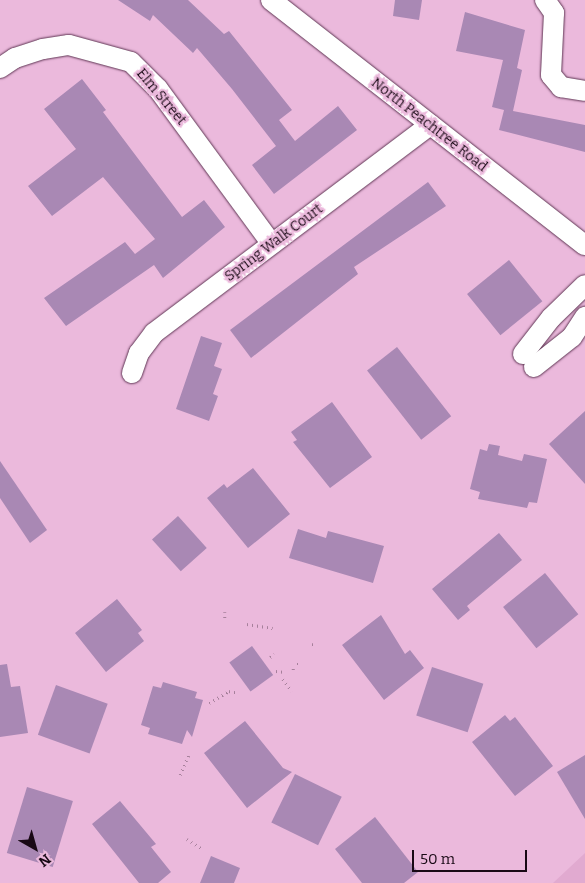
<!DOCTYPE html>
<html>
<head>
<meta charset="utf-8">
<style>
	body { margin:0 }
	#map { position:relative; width:585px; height:883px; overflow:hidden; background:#ebb9dc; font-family:Bitter,serif }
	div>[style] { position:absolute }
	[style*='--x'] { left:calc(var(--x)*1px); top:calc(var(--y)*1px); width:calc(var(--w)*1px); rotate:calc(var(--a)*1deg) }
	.built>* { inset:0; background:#e1aad0 }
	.building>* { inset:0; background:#a988b4; transform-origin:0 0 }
	.path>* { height:2.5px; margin-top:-1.25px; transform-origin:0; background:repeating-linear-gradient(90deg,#a6809b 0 1px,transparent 0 5px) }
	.roads { filter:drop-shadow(0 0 1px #5f3654) drop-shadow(0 0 1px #5f3654) }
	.minor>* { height:20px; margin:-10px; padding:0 10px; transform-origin:10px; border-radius:10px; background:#fff }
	span { translate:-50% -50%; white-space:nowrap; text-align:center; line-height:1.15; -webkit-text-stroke:4.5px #ebb9dc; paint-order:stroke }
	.street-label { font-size:14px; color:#190915 }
	.north { position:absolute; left:10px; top:823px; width:50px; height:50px; -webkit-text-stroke:4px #ebb9dc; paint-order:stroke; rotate:142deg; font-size:14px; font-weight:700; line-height:20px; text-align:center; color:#190915 }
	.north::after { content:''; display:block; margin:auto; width:18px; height:22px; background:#190915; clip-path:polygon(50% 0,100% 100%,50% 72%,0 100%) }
	.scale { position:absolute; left:412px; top:850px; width:115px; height:22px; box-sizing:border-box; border:2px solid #190915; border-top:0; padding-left:6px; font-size:15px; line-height:18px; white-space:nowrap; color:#190915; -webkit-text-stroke:4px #ebb9dc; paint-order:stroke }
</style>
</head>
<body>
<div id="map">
	<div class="built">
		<i style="clip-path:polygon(585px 853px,585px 883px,553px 883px)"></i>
	</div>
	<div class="building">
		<i style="clip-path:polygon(118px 0,188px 0,224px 34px,229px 31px,292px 110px,279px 120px,295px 141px,338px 106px,357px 130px,274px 194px,252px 165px,276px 146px,232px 89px,197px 48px,193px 53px,153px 15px,150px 21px)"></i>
		<i style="clip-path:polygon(395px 0,422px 0,419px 20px,393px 16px)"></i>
		<i style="clip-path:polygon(465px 12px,525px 30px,517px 68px,522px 70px,513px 111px,585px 125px,585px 152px,499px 130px,504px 110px,492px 107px,503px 60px,456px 51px)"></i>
		<i style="clip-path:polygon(82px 79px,106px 110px,103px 112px,182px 217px,204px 200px,225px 227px,163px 278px,154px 265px,66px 326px,44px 298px,125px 242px,135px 254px,155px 239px,103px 177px,52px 216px,28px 186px,76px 149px,44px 109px)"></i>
		<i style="clip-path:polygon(428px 182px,446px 206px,354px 267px,358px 274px,251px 358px,230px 330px)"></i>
		<i style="left:509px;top:260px;width:53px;height:54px;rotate:51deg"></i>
		<i style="clip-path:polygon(201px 336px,222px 343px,214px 366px,222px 369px,213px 394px,218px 396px,209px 421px,176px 409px)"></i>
		<i style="left:397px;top:347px;width:88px;height:38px;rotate:52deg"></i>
		<i style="clip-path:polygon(332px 402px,372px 457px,330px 488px,293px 442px,297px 440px,291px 432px)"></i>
		<i style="clip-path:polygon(585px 411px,585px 484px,549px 444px)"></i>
		<i style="clip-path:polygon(489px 444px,500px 446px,498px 455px,522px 461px,524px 454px,547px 459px,537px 503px,529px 502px,527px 508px,478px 499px,480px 492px,470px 489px,480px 449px,487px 451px)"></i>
		<i style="clip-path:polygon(0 461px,47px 530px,30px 543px,0 498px)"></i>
		<i style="clip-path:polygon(253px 468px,290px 514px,248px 548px,207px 498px,224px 484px,227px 488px)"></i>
		<i style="left:178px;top:516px;width:43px;height:35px;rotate:48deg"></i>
		<i style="clip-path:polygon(298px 529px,326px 538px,328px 531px,384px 546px,373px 583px,289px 558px)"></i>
		<i style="clip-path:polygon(499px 533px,522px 560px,467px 606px,470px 610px,458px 620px,432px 589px)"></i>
		<i style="left:545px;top:573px;width:53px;height:54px;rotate:51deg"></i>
		<i style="clip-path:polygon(117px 599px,142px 630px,138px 633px,144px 641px,106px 672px,75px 633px)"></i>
		<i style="clip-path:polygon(381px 615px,405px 654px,410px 650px,424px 668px,384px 700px,342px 645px)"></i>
		<i style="left:252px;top:646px;width:36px;height:28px;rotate:54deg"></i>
		<i style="clip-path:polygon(7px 664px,11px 687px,20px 686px,28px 733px,0 737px,0 665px)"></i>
		<i style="left:432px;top:667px;width:54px;height:51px;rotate:18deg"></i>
		<i style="clip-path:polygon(163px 682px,197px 692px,195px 698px,203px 700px,192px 737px,187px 730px,182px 744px,148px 734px,150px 728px,141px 725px,153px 686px,161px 688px)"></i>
		<i style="left:56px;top:685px;width:55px;height:53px;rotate:20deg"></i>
		<i style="clip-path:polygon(505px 715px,510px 721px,515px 717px,553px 766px,515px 796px,472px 742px)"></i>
		<i style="clip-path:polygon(245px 721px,283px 768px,292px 772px,247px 808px,204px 753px)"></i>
		<i style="clip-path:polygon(585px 755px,585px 819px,557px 772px)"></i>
		<i style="left:295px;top:774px;width:52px;height:54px;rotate:26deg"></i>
		<i style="left:27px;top:787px;width:48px;height:69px;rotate:17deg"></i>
		<i style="clip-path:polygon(120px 801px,156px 844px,151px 847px,171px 872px,158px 883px,139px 883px,92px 824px)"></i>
		<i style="clip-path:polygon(375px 817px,418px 872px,404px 883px,362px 883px,335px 849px)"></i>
		<i style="clip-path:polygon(211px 856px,240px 868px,234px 883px,200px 883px)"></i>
	</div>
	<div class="path">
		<i style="--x:225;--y:612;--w:6;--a:90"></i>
		<i style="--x:247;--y:624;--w:26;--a:9"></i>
		<i style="--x:312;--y:644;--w:3;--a:18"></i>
		<i style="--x:270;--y:657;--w:5;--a:-37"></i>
		<i style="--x:297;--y:664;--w:3;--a:0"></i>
		<i style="--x:293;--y:670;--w:3;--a:-90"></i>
		<i style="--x:276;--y:671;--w:9;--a:6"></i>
		<i style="--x:283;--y:679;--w:15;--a:53"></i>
		<i style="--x:209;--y:703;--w:23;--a:-31"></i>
		<i style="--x:229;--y:691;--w:10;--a:11"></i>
		<i style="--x:180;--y:775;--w:23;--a:-67"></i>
		<i style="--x:187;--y:839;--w:17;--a:33"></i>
	</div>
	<div class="roads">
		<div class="minor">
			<i style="--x:271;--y:0;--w:398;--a:38"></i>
			<i style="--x:545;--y:0;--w:16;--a:55"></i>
			<i style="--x:554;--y:13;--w:62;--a:92.8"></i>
			<i style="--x:551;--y:75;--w:16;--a:50"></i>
			<i style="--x:561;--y:87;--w:24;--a:9"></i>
			<i style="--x:0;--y:68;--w:18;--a:-34"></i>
			<i style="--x:15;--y:58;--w:29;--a:-18"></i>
			<i style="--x:43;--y:49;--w:26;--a:-9"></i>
			<i style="--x:69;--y:45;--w:64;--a:15.3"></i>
			<i style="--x:131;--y:62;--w:38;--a:45"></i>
			<i style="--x:158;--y:89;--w:192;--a:53.7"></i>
			<i style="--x:523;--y:354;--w:46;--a:-52.1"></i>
			<i style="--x:551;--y:318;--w:47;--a:-44.1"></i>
			<i style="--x:534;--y:367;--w:48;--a:-38.3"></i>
			<i style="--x:572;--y:337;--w:24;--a:-57"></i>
			<i style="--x:132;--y:373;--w:21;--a:-71"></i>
			<i style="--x:139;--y:353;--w:25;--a:-53"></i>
			<i style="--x:154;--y:333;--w:346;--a:-37"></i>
		</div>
	</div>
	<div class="street-label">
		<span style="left:161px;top:97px;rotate:50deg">Elm Street</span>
		<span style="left:429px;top:125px;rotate:38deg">North Peachtree Road</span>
		<span style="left:274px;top:243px;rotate:-37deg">Spring Walk Court</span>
	</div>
	<div class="north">N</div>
	<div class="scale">50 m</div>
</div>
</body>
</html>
